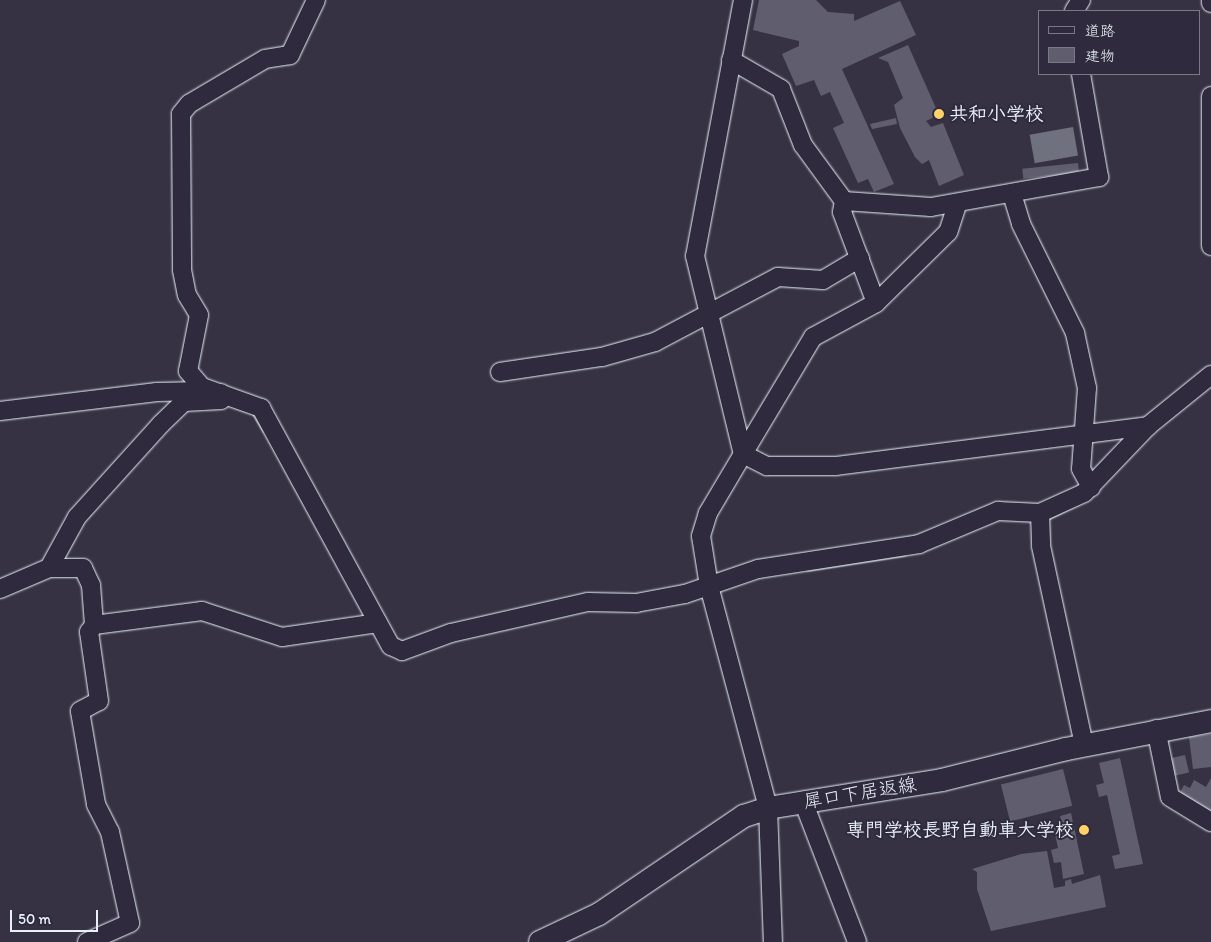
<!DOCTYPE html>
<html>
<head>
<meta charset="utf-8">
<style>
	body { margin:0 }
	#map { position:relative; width:1211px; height:942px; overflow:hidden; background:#363244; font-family:Itim,"Klee One",sans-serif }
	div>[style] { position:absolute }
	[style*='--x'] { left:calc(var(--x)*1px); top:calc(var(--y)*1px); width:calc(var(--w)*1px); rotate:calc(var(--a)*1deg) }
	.water>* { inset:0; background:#70717f; transform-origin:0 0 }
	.stream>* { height:4px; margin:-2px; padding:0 2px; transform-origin:2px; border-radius:2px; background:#70717f }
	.building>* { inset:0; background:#605e6e; transform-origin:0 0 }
	.roads { filter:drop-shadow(0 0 1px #e8f1f8) drop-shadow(0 0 1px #e8f1f8) }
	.minor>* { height:18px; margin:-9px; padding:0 9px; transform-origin:9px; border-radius:9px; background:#2f2a3d }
	.major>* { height:22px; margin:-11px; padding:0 11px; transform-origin:11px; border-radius:11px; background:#2f2a3d }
	.dots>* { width:14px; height:14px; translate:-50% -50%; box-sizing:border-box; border:2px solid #2f2a3d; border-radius:50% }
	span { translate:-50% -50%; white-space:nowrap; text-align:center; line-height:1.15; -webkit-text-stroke:4px #2f2a3d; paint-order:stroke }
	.poi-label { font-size:19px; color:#e8f1f8; font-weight:700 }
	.left { translate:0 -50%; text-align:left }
	.right { translate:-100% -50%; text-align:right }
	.street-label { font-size:19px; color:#e8f1f8 }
	.legend { position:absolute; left:1038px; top:10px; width:162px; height:65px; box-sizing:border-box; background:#2f2a3d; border:1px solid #797a88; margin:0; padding:6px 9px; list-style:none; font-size:15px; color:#e8f1f8 }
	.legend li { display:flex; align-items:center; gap:10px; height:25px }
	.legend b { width:25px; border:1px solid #797a88 }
	.scale { position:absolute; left:10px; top:910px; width:88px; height:22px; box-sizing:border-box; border:2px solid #e8f1f8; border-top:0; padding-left:6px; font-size:15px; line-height:18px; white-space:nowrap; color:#e8f1f8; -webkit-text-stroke:4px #2f2a3d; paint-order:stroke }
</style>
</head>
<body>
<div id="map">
	<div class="water">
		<i style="left:1073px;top:127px;width:29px;height:44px;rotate:80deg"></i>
	</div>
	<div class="stream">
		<i style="--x:252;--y:411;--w:23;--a:59"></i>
		<i style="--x:1050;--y:518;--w:27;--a:-27"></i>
		<i style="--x:808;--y:570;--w:98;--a:-8.8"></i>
	</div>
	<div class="building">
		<i style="clip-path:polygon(759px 0,816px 0,828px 12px,854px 14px,854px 21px,900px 1px,916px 35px,842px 69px,894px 184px,874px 192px,868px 179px,858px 183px,833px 128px,844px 123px,830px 92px,821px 96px,814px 80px,796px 86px,782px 54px,799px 46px,799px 41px,753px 30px)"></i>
		<i style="clip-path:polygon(908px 45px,939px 115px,926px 121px,931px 127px,943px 123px,964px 175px,939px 186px,929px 160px,922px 164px,915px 157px,900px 128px,894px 105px,903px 98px,888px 62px,878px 58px)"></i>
		<i style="clip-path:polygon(896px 118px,897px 124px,872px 129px,870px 124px)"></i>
		<i style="left:1078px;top:163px;width:10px;height:56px;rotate:84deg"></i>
		<i style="clip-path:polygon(1211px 734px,1211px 767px,1193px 769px,1189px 737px)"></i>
		<i style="left:1185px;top:755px;width:18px;height:17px;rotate:77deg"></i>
		<i style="clip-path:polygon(1120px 758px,1143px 864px,1115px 869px,1112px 856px,1120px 854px,1107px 795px,1099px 797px,1096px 785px,1104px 783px,1099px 763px)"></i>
		<i style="left:1063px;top:769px;width:38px;height:64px;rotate:76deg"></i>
		<i style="clip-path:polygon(1211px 778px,1211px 815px,1179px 794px,1184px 785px,1190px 788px,1194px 780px,1206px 787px)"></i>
		<i style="clip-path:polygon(1071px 813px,1084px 874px,1063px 879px,1061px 862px,1054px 863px,1051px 850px,1058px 848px,1053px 825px,1062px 823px,1060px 816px)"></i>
		<i style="clip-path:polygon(1047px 851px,1054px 888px,1065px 886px,1065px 881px,1071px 879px,1072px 884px,1100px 875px,1106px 907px,991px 931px,977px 889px,977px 872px,972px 869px,1021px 854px)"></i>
	</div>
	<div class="roads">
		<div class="minor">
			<i style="--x:316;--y:0;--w:61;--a:115.3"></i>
			<i style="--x:290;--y:55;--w:25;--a:171"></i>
			<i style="--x:265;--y:59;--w:88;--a:149.4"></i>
			<i style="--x:189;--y:104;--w:13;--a:129"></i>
			<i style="--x:181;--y:114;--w:156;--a:89.6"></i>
			<i style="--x:182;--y:270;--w:25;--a:79"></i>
			<i style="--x:187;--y:295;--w:23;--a:59"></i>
			<i style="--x:199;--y:315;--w:57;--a:101.1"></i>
			<i style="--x:188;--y:371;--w:21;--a:49"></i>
			<i style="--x:202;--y:387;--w:63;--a:19.6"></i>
			<i style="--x:261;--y:408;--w:271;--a:61.4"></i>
			<i style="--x:391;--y:646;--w:12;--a:24"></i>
			<i style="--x:402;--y:651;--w:52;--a:-20.2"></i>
			<i style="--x:451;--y:633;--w:140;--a:-12.8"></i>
			<i style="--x:588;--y:602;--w:48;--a:1.2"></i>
			<i style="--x:636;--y:603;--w:50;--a:-10.4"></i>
			<i style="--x:685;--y:594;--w:77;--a:-18.9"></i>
			<i style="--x:758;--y:569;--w:163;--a:-8.8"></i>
			<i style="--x:919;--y:544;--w:86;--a:-22.7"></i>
			<i style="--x:998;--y:511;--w:42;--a:2.7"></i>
			<i style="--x:1040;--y:513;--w:33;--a:88"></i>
			<i style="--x:1041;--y:546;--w:204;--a:77.8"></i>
			<i style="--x:743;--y:0;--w:260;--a:100.6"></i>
			<i style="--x:695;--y:256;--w:204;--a:76.4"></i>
			<i style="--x:743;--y:454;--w:69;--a:120.7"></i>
			<i style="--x:708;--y:513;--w:24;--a:107"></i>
			<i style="--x:701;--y:536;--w:51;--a:80.9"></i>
			<i style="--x:709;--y:586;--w:230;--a:75.1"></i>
			<i style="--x:768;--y:808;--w:134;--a:87.9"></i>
			<i style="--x:1211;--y:0;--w:3;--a:90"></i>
			<i style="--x:1074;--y:11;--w:13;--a:-58"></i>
			<i style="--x:731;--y:60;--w:58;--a:30.1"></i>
			<i style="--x:781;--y:89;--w:60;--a:68.6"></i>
			<i style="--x:803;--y:145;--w:69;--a:53.8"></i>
			<i style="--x:844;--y:201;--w:87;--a:3.9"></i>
			<i style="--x:931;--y:207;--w:171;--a:-10.1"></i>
			<i style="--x:1099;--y:177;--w:105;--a:-99.9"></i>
			<i style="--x:1211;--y:96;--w:150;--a:90"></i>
			<i style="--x:1012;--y:194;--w:31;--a:73"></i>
			<i style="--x:1021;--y:224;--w:122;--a:63.6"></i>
			<i style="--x:1075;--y:333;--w:56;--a:77.7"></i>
			<i style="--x:1087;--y:388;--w:81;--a:94.2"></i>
			<i style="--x:1081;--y:469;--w:21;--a:61"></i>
			<i style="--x:844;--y:201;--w:11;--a:100"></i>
			<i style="--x:842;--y:212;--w:97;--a:69.5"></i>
			<i style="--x:957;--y:205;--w:28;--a:108"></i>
			<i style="--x:948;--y:232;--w:101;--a:135.4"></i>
			<i style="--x:876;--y:303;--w:72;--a:151.6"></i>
			<i style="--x:813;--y:337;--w:136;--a:120.9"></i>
			<i style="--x:743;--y:454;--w:27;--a:27"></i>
			<i style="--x:767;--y:466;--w:69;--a:0"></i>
			<i style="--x:836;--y:466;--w:315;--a:-7.3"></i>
			<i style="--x:1148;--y:426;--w:81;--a:-39"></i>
			<i style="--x:500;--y:372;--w:103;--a:-8.4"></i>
			<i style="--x:602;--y:357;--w:55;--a:-15.8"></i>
			<i style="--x:655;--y:342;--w:139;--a:-27.9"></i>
			<i style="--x:778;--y:277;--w:45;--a:3.8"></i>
			<i style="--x:823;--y:280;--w:43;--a:-30.7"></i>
			<i style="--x:0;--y:411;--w:158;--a:-6.9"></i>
			<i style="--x:157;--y:392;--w:44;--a:-1.3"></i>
			<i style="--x:1040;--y:513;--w:48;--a:-24.4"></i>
			<i style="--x:1084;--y:493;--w:93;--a:-46.3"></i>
			<i style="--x:49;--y:568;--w:58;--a:-61.2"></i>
			<i style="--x:77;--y:517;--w:125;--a:-47.9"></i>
			<i style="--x:161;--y:424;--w:32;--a:-44"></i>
			<i style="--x:184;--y:402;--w:37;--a:-3"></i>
			<i style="--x:221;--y:400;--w:7;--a:-90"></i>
			<i style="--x:0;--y:589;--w:53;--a:-23.2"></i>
			<i style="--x:49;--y:568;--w:34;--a:0"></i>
			<i style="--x:83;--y:568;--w:19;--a:65"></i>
			<i style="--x:91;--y:585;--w:40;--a:85.7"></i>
			<i style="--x:1156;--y:729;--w:69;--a:78.4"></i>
			<i style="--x:1170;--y:797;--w:48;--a:31.4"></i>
			<i style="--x:803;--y:801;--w:151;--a:69"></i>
			<i style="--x:87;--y:942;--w:47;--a:-23.8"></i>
			<i style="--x:130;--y:923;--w:93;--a:-102.4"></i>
			<i style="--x:110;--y:832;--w:31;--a:-117"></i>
			<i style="--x:96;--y:804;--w:94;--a:-99.8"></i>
			<i style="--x:80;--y:711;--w:21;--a:-28"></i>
			<i style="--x:99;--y:701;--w:70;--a:-98.2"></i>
			<i style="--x:89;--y:632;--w:9;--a:-54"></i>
			<i style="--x:94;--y:625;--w:109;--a:-7.4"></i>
			<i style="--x:202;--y:611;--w:84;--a:18"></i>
			<i style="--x:282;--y:637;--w:97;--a:-8.3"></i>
		</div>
		<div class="major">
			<i style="--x:540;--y:942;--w:65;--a:-25.4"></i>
			<i style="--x:599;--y:914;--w:175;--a:-34.1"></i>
			<i style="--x:744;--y:816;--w:25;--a:-18"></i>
			<i style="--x:768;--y:808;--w:176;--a:-9.1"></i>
			<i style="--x:942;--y:780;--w:128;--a:-14"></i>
			<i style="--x:1066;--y:749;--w:148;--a:-10.9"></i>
		</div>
	</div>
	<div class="dots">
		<i style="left:939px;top:114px;background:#ffd166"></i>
		<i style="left:1084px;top:830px;background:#ffd166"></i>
	</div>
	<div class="poi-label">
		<span class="left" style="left:949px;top:114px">共和小学校</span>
		<span class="right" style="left:1074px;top:830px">専門学校長野自動車大学校</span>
	</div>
	<div class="street-label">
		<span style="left:860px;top:793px;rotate:-9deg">犀口下居返線</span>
	</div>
	<ul class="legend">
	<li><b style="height:6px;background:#2f2a3d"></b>道路</li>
	<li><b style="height:14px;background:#605e6e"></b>建物</li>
	</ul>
	<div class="scale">50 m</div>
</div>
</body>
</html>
